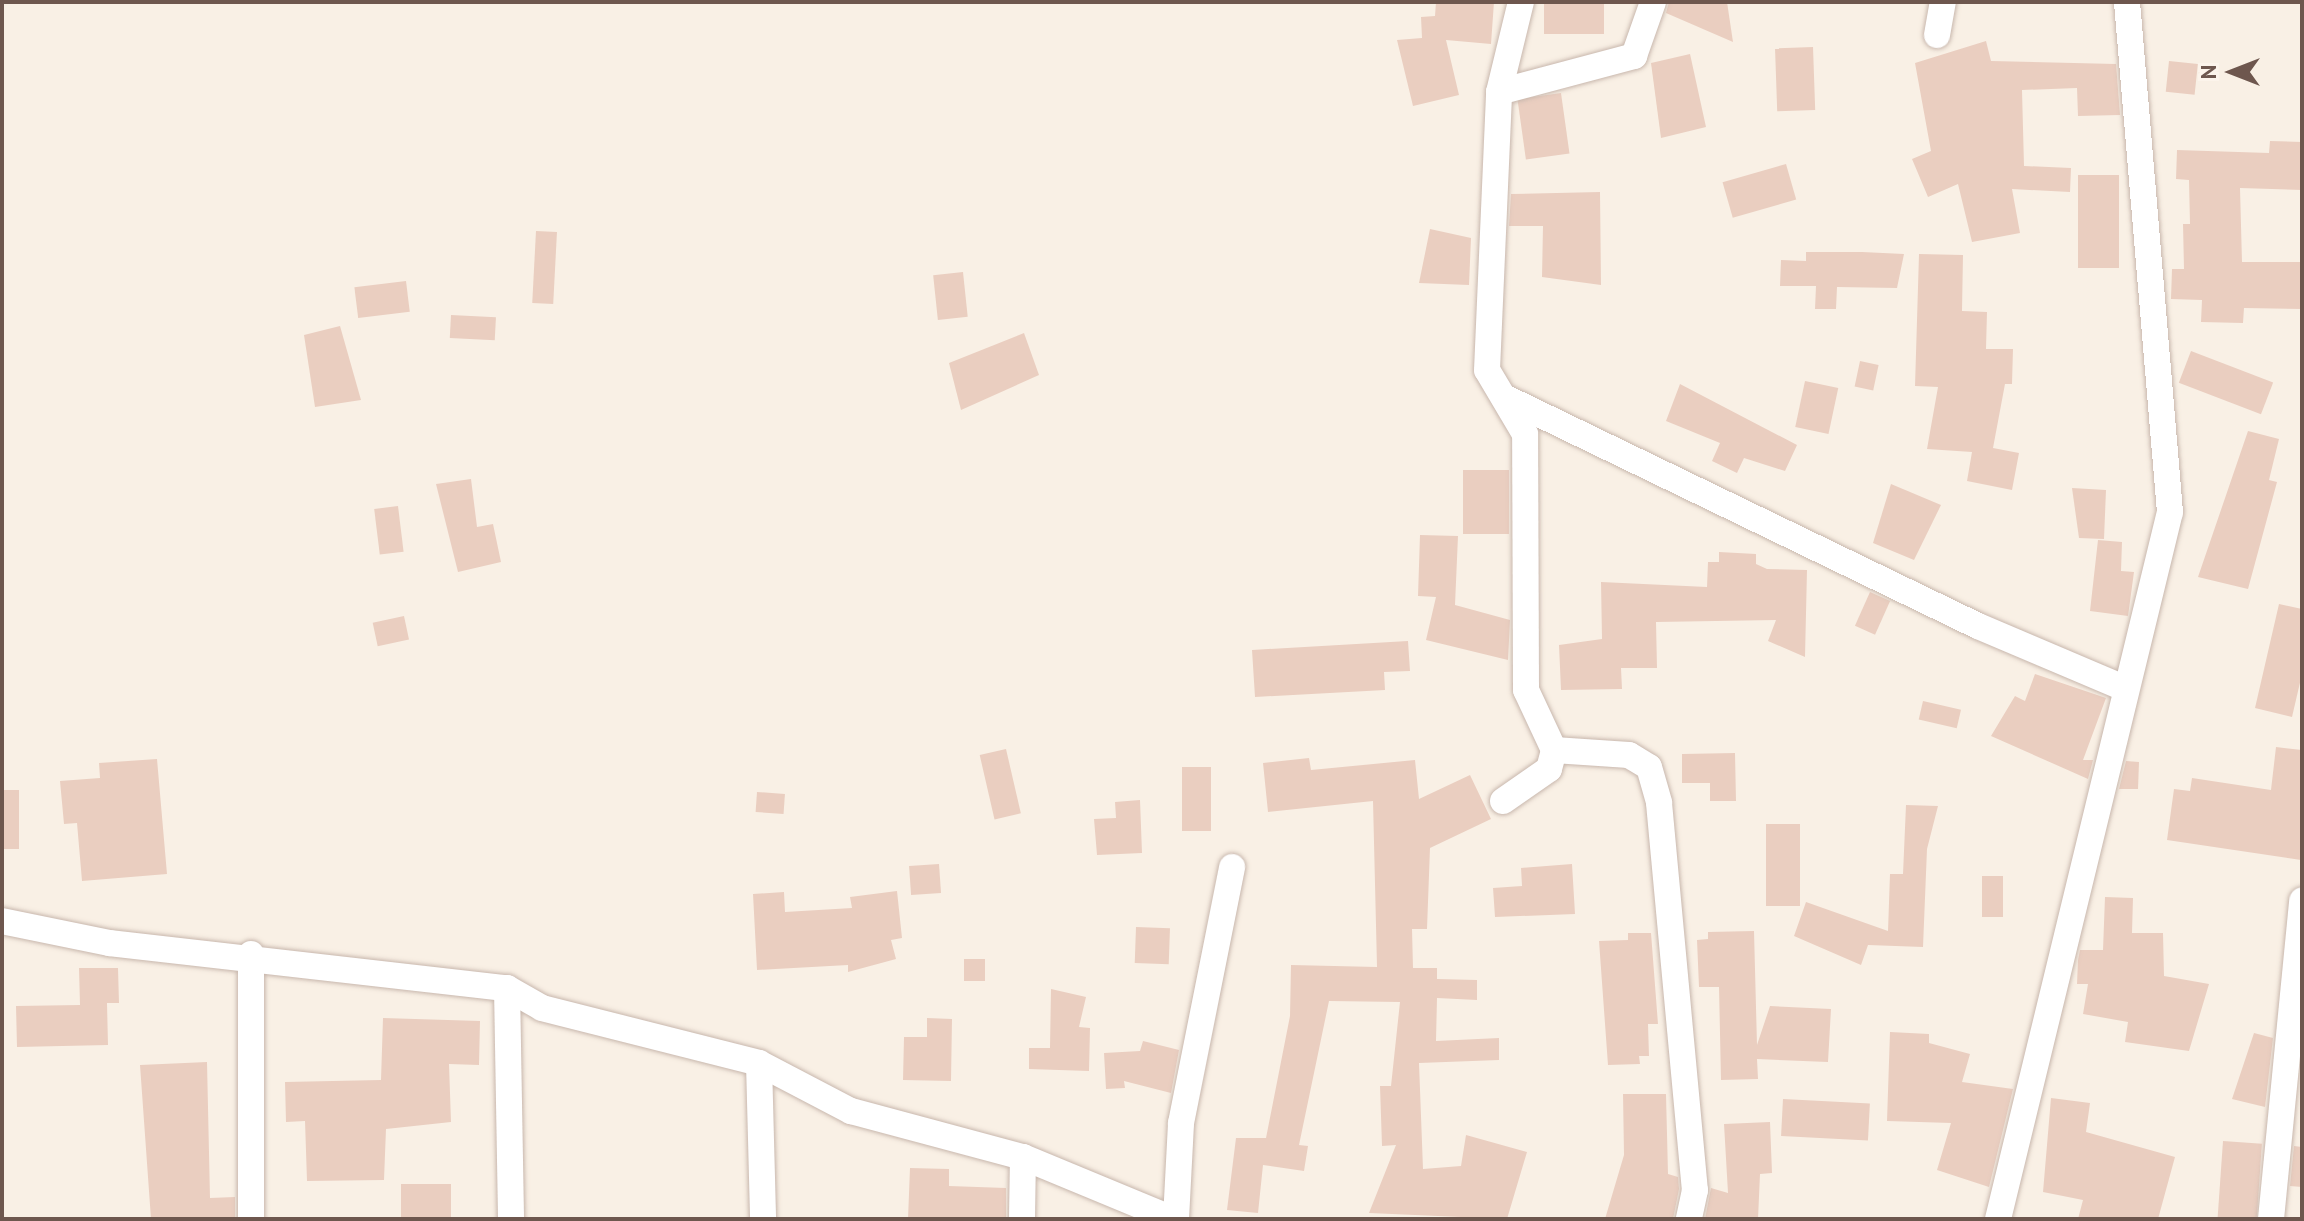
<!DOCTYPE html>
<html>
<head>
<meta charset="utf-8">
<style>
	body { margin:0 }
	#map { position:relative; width:2304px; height:1221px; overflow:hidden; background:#f9f0e5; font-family:"PT Sans",sans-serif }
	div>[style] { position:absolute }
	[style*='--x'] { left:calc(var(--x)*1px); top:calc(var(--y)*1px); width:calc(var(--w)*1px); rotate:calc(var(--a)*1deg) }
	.building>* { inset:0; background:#eacec0; transform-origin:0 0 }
	.roads { filter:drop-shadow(0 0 2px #c8b7ad) drop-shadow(0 0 2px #c8b7ad) }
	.minor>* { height:26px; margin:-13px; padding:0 13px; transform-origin:13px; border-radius:13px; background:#fff }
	span { translate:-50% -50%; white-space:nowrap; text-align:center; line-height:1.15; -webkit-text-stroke:7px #fcf4eb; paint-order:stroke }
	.frame { position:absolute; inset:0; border:4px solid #6e574e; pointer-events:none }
	.north { position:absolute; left:2192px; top:32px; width:80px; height:80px; -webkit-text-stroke:6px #fcf4eb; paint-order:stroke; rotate:270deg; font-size:22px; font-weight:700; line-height:32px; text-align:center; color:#6e574e }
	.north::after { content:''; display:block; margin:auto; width:28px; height:36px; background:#6e574e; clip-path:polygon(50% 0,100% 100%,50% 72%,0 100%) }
</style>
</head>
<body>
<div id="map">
	<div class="building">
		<i style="clip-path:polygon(1436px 2px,1494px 2px,1491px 44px,1446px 40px,1459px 95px,1413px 106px,1397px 40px,1422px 38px,1421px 17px,1435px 16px)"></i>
		<i style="left:1544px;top:2px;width:60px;height:32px"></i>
		<i style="clip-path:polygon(1669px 2px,1727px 2px,1733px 42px,1666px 13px)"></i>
		<i style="clip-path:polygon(1986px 41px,1991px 61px,2116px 64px,2120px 115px,2078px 116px,2077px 88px,2022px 90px,2024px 166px,2071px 168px,2070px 192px,2012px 189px,2020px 233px,1972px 242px,1958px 184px,1928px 197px,1912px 159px,1931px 151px,1915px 63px)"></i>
		<i style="left:1813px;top:47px;width:63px;height:38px;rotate:88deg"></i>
		<i style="clip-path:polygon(1690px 54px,1706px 127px,1661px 138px,1651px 63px)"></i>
		<i style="left:2169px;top:61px;width:29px;height:31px;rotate:6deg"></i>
		<i style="left:1561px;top:93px;width:61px;height:44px;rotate:82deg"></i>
		<i style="clip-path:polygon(2270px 141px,2302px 142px,2302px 190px,2240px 188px,2242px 262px,2301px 262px,2302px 309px,2244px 308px,2243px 323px,2201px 322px,2202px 300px,2171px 299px,2172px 269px,2184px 269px,2183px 224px,2190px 224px,2189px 180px,2176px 179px,2177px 150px,2269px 153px)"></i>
		<i style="left:1786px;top:164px;width:37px;height:66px;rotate:74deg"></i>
		<i style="left:2078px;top:175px;width:41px;height:93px"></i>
		<i style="clip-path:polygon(1600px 192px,1601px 285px,1542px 277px,1543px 226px,1509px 226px,1511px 194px)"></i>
		<i style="clip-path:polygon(1430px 229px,1471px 238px,1469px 285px,1419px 283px)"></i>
		<i style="left:536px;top:231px;width:21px;height:72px;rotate:3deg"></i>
		<i style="clip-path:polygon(1806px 252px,1862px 252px,1904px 254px,1897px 288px,1837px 287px,1836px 309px,1815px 309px,1816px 286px,1780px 286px,1781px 260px,1806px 261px)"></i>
		<i style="clip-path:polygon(1919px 254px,1963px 255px,1962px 311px,1987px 312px,1986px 349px,2013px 349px,2012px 384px,2005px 384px,1993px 448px,2019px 453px,2012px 490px,1967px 481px,1972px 452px,1927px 449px,1938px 387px,1915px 386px)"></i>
		<i style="left:963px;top:272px;width:45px;height:30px;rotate:84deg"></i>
		<i style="left:406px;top:281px;width:31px;height:52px;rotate:83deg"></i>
		<i style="left:451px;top:315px;width:45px;height:23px;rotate:3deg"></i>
		<i style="clip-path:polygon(340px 326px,361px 400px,315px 407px,304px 335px)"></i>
		<i style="clip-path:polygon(1024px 333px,1039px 375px,961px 410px,949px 363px)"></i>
		<i style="left:2191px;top:351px;width:88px;height:34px;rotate:21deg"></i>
		<i style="left:1860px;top:361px;width:19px;height:26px;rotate:12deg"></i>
		<i style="left:1805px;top:381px;width:34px;height:47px;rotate:12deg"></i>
		<i style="clip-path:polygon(1680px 384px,1797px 445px,1785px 471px,1744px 458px,1737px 473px,1712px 461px,1720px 443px,1666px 421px)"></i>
		<i style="clip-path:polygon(2248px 431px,2279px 439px,2269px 480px,2277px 482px,2248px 589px,2198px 577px)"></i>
		<i style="left:1509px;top:470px;width:64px;height:46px;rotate:90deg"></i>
		<i style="clip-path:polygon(471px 479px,477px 527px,493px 524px,501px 562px,458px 572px,436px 484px)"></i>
		<i style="clip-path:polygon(1891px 484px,1941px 505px,1914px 560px,1873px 543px)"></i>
		<i style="clip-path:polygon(2072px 488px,2106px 490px,2104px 539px,2079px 538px)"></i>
		<i style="left:398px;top:506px;width:46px;height:24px;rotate:83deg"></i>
		<i style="clip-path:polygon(1420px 535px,1458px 536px,1455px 605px,1510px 620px,1508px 660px,1426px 640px,1436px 597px,1418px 596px)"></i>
		<i style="clip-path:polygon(2098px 540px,2122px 542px,2121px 571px,2134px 572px,2128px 616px,2090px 611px)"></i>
		<i style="clip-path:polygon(1719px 552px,1756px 554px,1756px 564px,1767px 569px,1807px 570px,1805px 657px,1768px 641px,1776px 620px,1656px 622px,1657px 668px,1621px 668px,1622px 689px,1561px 690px,1559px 645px,1602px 639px,1601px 582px,1707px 587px,1708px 562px,1719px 562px)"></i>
		<i style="left:1870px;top:592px;width:22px;height:37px;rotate:24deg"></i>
		<i style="clip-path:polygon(2279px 604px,2302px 609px,2302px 674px,2292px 717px,2255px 708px)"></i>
		<i style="left:404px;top:616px;width:24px;height:32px;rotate:78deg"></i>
		<i style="clip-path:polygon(1408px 641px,1410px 671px,1384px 672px,1385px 690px,1255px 697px,1252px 650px)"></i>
		<i style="clip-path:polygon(2035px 674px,2106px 698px,2083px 760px,2093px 760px,2088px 779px,1991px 736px,2015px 696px,2025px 701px)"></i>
		<i style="left:1923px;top:701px;width:39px;height:19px;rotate:13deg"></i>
		<i style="clip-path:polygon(2276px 747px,2302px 750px,2301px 860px,2167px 840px,2174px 789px,2190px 791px,2192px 778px,2271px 790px)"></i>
		<i style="left:1006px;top:749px;width:66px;height:27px;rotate:77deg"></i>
		<i style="clip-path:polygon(1735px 753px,1736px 801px,1710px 801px,1710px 783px,1682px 783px,1682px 754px)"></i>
		<i style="clip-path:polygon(1309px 758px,1311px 770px,1415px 760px,1419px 799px,1470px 775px,1491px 819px,1430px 848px,1427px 929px,1412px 929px,1413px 968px,1437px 968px,1437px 979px,1477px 980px,1477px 1000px,1437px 998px,1436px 1041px,1499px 1038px,1499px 1060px,1419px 1063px,1423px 1169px,1461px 1166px,1466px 1135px,1527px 1152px,1507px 1219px,1369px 1213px,1396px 1145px,1382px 1146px,1380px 1086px,1391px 1086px,1400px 1002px,1329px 1001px,1299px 1145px,1308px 1146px,1304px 1171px,1263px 1165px,1258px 1213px,1227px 1210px,1236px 1138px,1266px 1138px,1290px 1016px,1291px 965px,1377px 967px,1373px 801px,1268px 812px,1263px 763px)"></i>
		<i style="clip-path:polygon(157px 759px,167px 874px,82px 881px,77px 823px,64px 824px,60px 781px,100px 778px,99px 763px)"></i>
		<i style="clip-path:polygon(2126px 761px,2139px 762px,2138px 789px,2119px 789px)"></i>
		<i style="left:1182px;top:767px;width:29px;height:64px"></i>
		<i style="left:2px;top:790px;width:17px;height:59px"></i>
		<i style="left:757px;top:792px;width:28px;height:20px;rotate:4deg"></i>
		<i style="clip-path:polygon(1140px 800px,1142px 853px,1097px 855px,1094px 819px,1116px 818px,1115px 802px)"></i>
		<i style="clip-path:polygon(1906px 805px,1938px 806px,1927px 849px,1923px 947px,1868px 945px,1861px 965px,1794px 936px,1806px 902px,1888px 931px,1890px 874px,1903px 874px)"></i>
		<i style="left:1766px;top:824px;width:34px;height:82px"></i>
		<i style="left:939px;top:864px;width:29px;height:30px;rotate:86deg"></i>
		<i style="clip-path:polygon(1572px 864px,1575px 914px,1495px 917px,1493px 888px,1522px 886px,1521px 868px)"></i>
		<i style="left:1982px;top:876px;width:21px;height:41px"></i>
		<i style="clip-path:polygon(897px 891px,902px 938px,891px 940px,896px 959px,848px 972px,848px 965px,757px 970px,753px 894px,784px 892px,785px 912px,852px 908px,850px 897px)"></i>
		<i style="clip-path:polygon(2105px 897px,2133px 898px,2132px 933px,2163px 933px,2164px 976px,2209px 984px,2189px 1051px,2125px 1042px,2128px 1022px,2083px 1014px,2088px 984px,2077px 984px,2078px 960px,2080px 950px,2103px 950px)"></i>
		<i style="left:1136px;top:927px;width:34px;height:36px;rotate:2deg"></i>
		<i style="clip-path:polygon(1754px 931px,1757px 1045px,1770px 1006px,1831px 1009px,1828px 1062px,1757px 1059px,1758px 1079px,1721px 1080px,1719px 987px,1699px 987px,1697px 940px,1708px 939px,1708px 932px)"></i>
		<i style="clip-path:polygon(1628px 933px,1651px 933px,1658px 1024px,1648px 1024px,1649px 1056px,1639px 1056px,1640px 1064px,1608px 1065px,1599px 941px,1628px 940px)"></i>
		<i style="left:964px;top:959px;width:21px;height:22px"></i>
		<i style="clip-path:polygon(79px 968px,118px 968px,119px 1003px,107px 1003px,108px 1045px,17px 1047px,16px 1006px,80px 1005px)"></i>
		<i style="clip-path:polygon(1051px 989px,1086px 997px,1079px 1027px,1090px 1028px,1089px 1071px,1029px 1069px,1029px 1048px,1050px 1048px)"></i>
		<i style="clip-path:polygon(383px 1018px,480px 1021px,479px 1065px,449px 1064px,451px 1122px,386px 1129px,384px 1180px,307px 1181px,305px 1121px,286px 1122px,285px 1082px,381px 1080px)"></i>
		<i style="clip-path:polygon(927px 1018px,952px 1019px,951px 1081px,903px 1080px,904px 1037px,927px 1037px)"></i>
		<i style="clip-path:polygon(1890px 1032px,1929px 1034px,1929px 1043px,1970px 1054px,1962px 1082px,2013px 1089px,1989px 1187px,1937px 1170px,1951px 1123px,1887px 1121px)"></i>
		<i style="clip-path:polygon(2254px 1033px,2273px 1038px,2265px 1107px,2232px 1099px)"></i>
		<i style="clip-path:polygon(1143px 1041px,1179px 1050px,1171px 1093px,1124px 1081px,1125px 1088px,1106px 1089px,1104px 1053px,1140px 1051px)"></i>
		<i style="clip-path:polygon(207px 1062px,210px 1198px,235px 1197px,235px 1219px,151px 1219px,140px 1065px)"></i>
		<i style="clip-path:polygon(1623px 1094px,1666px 1094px,1668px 1174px,1678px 1177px,1679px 1189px,1673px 1219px,1605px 1219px,1624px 1155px)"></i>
		<i style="clip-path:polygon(2051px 1098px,2090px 1103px,2086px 1132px,2175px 1157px,2158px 1219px,2078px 1219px,2083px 1200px,2043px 1192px)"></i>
		<i style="left:1783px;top:1099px;width:87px;height:37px;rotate:3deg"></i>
		<i style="clip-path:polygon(1770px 1122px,1772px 1173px,1760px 1174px,1758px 1219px,1705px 1219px,1711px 1188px,1728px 1193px,1724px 1124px)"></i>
		<i style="left:2223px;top:1141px;width:39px;height:78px;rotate:4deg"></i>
		<i style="clip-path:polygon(2294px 1146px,2302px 1147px,2302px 1187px,2290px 1186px)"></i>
		<i style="clip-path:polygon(910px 1168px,949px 1169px,949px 1186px,1006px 1188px,1006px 1219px,908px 1219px)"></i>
		<i style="left:401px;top:1184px;width:50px;height:35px"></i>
	</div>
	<div class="roads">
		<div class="minor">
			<i style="--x:1937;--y:35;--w:34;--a:-80"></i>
			<i style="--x:1499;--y:92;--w:140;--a:-14.9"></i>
			<i style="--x:1634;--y:56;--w:57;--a:-70.6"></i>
			<i style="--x:1504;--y:397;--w:526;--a:25.79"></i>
			<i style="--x:1978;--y:626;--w:159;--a:23"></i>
			<i style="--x:1554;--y:750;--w:75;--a:3.8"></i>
			<i style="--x:1629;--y:755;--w:23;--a:31"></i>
			<i style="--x:1649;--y:767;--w:37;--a:74"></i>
			<i style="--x:1659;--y:803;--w:389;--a:84.7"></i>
			<i style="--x:1695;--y:1190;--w:30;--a:102"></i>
			<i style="--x:1503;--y:801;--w:56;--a:-34.8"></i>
			<i style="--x:1549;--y:769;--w:20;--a:-75"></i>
			<i style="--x:1554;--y:750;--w:66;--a:-115"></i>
			<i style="--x:1526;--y:690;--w:256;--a:-90.2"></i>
			<i style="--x:1525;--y:434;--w:74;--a:-120.7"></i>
			<i style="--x:1487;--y:370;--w:278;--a:-87.5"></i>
			<i style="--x:1499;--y:92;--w:93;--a:-76.3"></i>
			<i style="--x:2;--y:921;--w:109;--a:11.6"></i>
			<i style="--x:109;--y:943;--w:401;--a:6.5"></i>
			<i style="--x:507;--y:988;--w:40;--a:29.7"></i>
			<i style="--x:542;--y:1008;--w:224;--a:14.2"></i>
			<i style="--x:759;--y:1063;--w:104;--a:27.6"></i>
			<i style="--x:851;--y:1111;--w:178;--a:15"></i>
			<i style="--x:1023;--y:1157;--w:162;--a:22.5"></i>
			<i style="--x:251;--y:954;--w:265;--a:90"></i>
			<i style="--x:507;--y:988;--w:231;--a:89"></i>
			<i style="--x:759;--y:1063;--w:156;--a:88.5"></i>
			<i style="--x:1022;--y:1219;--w:62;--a:-89.1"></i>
			<i style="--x:1176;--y:1219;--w:96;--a:-87"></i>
			<i style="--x:1181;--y:1123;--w:261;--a:-78.7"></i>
			<i style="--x:1998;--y:1219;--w:728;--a:-76.33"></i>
			<i style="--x:2170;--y:512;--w:512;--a:-94.82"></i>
			<i style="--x:2271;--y:1219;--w:320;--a:-84.4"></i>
		</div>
	</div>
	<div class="frame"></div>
	<div class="north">N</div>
</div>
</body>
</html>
